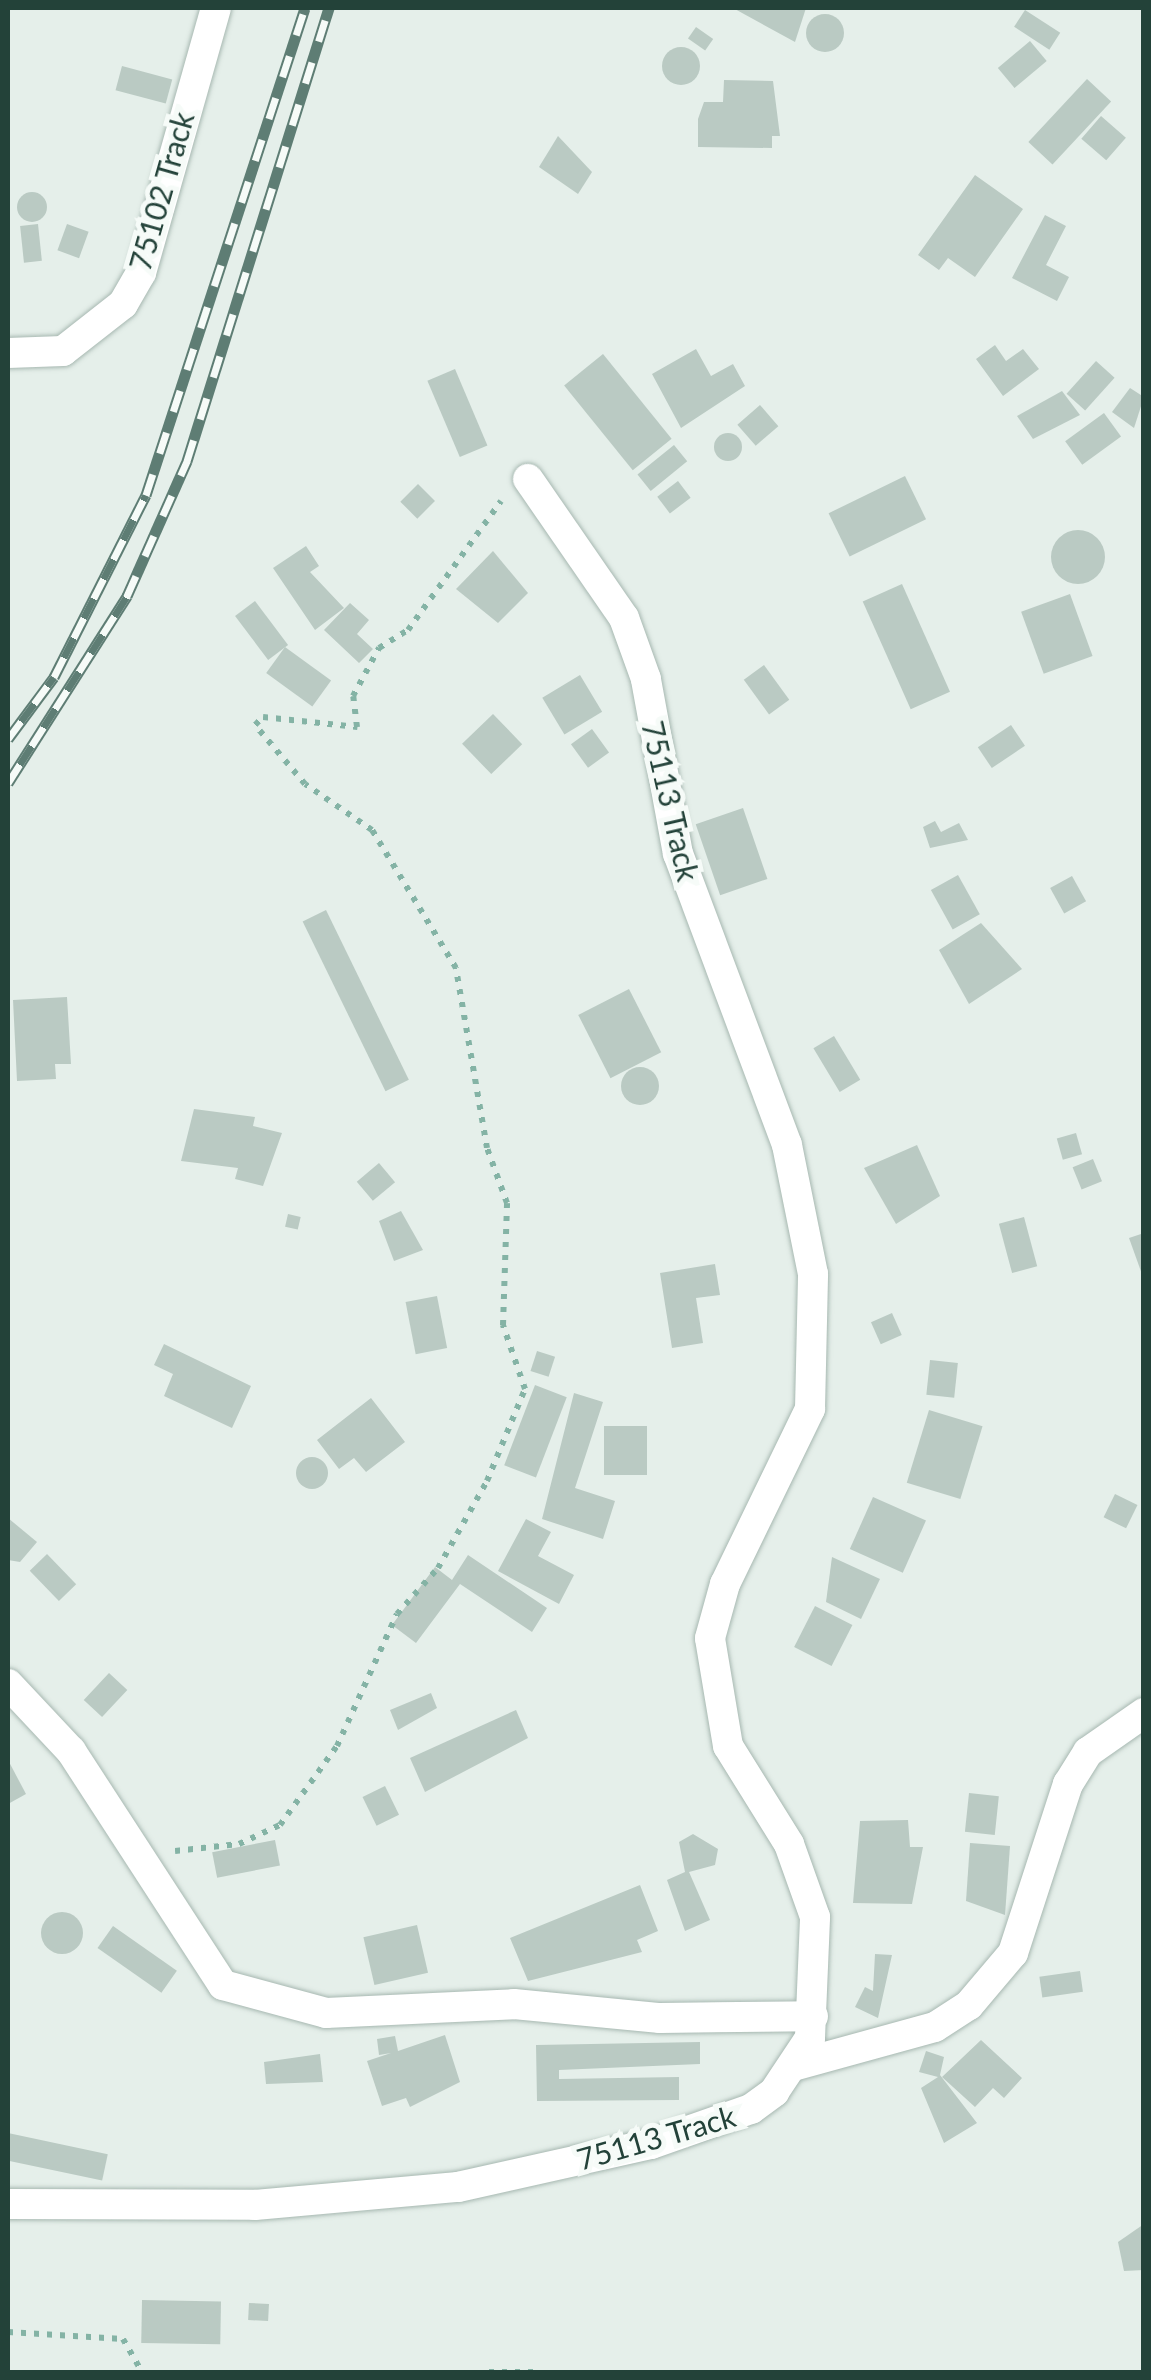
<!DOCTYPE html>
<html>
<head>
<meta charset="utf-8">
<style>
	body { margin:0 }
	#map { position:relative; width:1151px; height:2380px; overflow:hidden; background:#e5efea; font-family:Lato,sans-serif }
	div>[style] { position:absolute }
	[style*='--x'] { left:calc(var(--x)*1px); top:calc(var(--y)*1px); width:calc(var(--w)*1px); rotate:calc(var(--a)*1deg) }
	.building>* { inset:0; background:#bacac3; transform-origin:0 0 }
	.round { border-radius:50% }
	.path>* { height:6px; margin-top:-3px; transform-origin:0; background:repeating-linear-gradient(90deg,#84b3a5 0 5px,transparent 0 13px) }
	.roads { filter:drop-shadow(0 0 2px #a7b8b1) drop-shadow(0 0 2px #a7b8b1) }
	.street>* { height:30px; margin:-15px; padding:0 15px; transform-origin:15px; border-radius:15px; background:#fff }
	.rail>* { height:11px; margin-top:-5.5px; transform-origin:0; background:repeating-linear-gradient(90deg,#f6fbf8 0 22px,#5e7d74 0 44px); box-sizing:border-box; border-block:2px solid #5e7d74 }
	span { translate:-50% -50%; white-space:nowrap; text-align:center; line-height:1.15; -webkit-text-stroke:10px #f6fbf8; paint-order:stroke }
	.street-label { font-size:30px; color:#234239 }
	.frame { position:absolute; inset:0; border:10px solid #234239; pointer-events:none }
</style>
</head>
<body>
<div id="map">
	<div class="building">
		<i style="clip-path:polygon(733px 8px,806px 8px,795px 42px)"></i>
		<i style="left:1025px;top:10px;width:42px;height:20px;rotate:33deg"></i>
		<i class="round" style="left:806px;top:14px;width:38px;height:38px"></i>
		<i style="left:696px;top:27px;width:21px;height:14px;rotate:35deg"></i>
		<i style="left:1030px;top:41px;width:26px;height:42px;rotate:50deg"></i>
		<i class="round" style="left:662px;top:47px;width:38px;height:38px"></i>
		<i style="left:122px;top:66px;width:52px;height:25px;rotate:15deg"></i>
		<i style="left:1087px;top:79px;width:33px;height:86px;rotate:43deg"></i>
		<i style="clip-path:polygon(724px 80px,773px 81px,780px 136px,772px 136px,772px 148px,698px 147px,698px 119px,704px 102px,723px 102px)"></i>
		<i style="left:1101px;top:116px;width:33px;height:30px;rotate:41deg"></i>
		<i style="clip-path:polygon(558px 136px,592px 172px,578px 194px,539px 167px)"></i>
		<i style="clip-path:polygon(975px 175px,1023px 209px,975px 277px,948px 258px,939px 270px,918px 255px)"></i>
		<i class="round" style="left:17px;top:192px;width:30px;height:30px"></i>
		<i style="clip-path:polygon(1045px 215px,1066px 226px,1046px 265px,1069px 277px,1057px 301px,1012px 278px)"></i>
		<i style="left:38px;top:224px;width:37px;height:18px;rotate:84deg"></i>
		<i style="left:67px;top:224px;width:23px;height:28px;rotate:20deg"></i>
		<i style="clip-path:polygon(995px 345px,1006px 361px,1023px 349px,1039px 369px,1003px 396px,976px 359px)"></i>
		<i style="clip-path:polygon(696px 349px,711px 376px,733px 364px,745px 386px,681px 428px,652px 374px)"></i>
		<i style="left:603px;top:354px;width:109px;height:50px;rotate:51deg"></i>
		<i style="left:1096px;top:361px;width:25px;height:44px;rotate:42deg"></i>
		<i style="left:455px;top:369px;width:83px;height:30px;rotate:67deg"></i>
		<i style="clip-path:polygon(1130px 388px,1144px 397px,1134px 428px,1112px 412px)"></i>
		<i style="clip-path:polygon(1062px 391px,1080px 415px,1033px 439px,1017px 416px)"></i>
		<i style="left:760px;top:405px;width:28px;height:30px;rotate:49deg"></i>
		<i style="left:1104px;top:413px;width:29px;height:48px;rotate:54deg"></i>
		<i class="round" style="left:714px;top:433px;width:28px;height:28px"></i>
		<i style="left:674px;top:445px;width:21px;height:47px;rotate:51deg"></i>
		<i style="left:905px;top:476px;width:48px;height:85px;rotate:64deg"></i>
		<i style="left:678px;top:481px;width:21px;height:26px;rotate:53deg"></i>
		<i style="left:418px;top:484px;width:24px;height:25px;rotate:45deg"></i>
		<i class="round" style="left:1051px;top:530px;width:54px;height:54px"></i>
		<i style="clip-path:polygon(306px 546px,319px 566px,310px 572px,344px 608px,315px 630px,273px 568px)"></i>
		<i style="clip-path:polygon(493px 551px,528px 593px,498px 623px,456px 589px)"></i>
		<i style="left:902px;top:584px;width:118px;height:43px;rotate:66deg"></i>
		<i style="left:1070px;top:594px;width:66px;height:52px;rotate:70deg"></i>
		<i style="left:255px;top:601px;width:55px;height:25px;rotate:53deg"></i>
		<i style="clip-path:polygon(350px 603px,369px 620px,357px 634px,373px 649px,359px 663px,324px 630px)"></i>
		<i style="left:285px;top:647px;width:57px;height:32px;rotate:36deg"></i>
		<i style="left:764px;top:665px;width:43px;height:25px;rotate:54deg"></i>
		<i style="left:580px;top:675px;width:43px;height:44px;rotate:59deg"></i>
		<i style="left:493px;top:714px;width:42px;height:43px;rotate:46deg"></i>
		<i style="left:1011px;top:725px;width:25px;height:40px;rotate:56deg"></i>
		<i style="left:592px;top:729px;width:29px;height:26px;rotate:54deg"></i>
		<i style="left:743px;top:808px;width:75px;height:50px;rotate:71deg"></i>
		<i style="clip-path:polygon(935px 821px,941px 832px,959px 823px,968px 840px,930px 848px,923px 827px)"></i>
		<i style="left:958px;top:875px;width:45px;height:31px;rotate:61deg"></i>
		<i style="left:1072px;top:876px;width:29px;height:25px;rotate:61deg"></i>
		<i style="left:326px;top:910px;width:189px;height:26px;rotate:64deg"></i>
		<i style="clip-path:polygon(981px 923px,1022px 969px,969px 1004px,939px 950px)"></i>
		<i style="left:629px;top:989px;width:71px;height:57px;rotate:63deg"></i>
		<i style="clip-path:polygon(67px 997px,71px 1064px,55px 1064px,56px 1079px,17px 1081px,13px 1000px)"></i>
		<i style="left:834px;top:1036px;width:51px;height:24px;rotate:59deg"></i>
		<i class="round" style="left:621px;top:1067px;width:38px;height:38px"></i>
		<i style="clip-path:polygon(194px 1109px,255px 1117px,253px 1126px,282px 1133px,263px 1186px,235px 1179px,238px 1168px,181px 1161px)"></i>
		<i style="left:1076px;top:1133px;width:22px;height:20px;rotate:74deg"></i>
		<i style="clip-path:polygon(917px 1145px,940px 1196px,896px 1224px,864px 1168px)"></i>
		<i style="left:1093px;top:1159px;width:24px;height:22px;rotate:68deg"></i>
		<i style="left:379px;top:1163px;width:25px;height:29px;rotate:50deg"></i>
		<i style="clip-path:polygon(401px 1211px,423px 1250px,394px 1261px,379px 1221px)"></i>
		<i style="left:288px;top:1214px;width:13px;height:13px;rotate:13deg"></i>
		<i style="left:1024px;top:1217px;width:51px;height:26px;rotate:75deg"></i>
		<i style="clip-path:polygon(1144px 1233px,1144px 1276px,1143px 1277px,1129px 1238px)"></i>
		<i style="clip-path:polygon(715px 1264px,720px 1295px,696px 1298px,703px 1343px,672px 1348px,660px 1273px)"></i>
		<i style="left:437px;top:1296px;width:53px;height:32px;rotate:79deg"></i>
		<i style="left:892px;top:1313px;width:24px;height:23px;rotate:66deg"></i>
		<i style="clip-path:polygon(164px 1344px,251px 1386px,232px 1428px,164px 1396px,173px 1374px,154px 1365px)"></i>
		<i style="left:537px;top:1351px;width:19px;height:21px;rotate:18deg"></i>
		<i style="left:930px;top:1360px;width:28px;height:35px;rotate:6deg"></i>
		<i style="left:535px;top:1385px;width:34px;height:86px;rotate:21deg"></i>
		<i style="clip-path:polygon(574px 1393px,603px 1402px,575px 1488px,615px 1501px,603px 1539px,542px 1519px)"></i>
		<i style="clip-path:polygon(371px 1398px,405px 1442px,366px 1472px,354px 1458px,339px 1469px,317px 1440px)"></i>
		<i style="left:929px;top:1410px;width:56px;height:76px;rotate:17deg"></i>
		<i style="left:604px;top:1426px;width:43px;height:49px"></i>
		<i class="round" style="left:296px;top:1457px;width:32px;height:32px"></i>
		<i style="left:1115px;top:1494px;width:25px;height:26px;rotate:26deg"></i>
		<i style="left:873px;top:1497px;width:58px;height:57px;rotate:24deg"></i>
		<i style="clip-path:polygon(8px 1518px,37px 1542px,20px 1562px,8px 1560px)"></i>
		<i style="clip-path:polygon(526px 1519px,551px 1532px,538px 1556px,574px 1575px,559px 1604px,498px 1571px)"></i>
		<i style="left:47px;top:1554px;width:42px;height:24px;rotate:46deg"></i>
		<i style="clip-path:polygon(468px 1555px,547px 1608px,532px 1632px,460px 1584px,416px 1643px,392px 1625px,435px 1567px,452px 1580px)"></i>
		<i style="clip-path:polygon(832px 1557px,880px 1579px,861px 1619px,826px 1602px)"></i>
		<i style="left:815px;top:1606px;width:42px;height:46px;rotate:27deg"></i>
		<i style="left:109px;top:1673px;width:25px;height:37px;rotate:43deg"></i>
		<i style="clip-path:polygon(431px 1693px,437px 1708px,398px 1730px,390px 1710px)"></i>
		<i style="clip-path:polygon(516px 1710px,528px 1738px,425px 1792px,410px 1758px)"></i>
		<i style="clip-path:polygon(8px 1760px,26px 1794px,8px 1804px)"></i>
		<i style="left:385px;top:1786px;width:32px;height:25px;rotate:64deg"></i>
		<i style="left:969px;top:1793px;width:30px;height:39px;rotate:6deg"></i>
		<i style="clip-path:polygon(908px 1820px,910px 1847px,923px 1847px,912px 1904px,853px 1903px,860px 1821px)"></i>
		<i style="clip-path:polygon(693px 1834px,718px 1849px,715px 1865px,689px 1872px,710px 1920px,685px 1931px,667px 1880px,685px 1872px,679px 1842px)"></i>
		<i style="left:275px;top:1840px;width:26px;height:64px;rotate:79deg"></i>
		<i style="clip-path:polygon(970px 1843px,1010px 1846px,1005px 1915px,966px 1901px)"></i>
		<i style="clip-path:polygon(640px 1885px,658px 1931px,637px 1940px,642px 1952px,528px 1981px,510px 1938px)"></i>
		<i class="round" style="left:41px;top:1912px;width:42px;height:42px"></i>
		<i style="left:417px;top:1925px;width:49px;height:55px;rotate:77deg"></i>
		<i style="left:113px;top:1926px;width:78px;height:27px;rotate:35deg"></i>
		<i style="clip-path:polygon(875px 1954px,892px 1955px,878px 2018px,855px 2007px,865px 1987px,873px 1991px)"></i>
		<i style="left:1080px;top:1971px;width:21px;height:41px;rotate:82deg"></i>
		<i style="clip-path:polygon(445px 2035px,460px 2082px,410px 2107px,406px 2098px,382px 2106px,367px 2061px,391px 2053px,379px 2055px,377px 2039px,395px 2036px,398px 2051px)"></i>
		<i style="clip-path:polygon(981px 2040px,1022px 2078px,1004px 2098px,993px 2088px,975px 2107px,942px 2077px)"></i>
		<i style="clip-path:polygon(700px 2042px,700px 2064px,559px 2070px,559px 2079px,679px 2077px,679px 2100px,537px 2101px,536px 2045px)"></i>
		<i style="clip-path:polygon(926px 2051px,944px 2057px,940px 2075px,977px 2123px,944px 2143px,921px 2088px,938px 2077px,919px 2072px)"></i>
		<i style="clip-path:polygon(320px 2054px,323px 2082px,266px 2084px,264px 2062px)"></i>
		<i style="left:8px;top:2133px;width:102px;height:27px;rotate:12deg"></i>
		<i style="clip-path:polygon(1144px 2224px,1144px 2270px,1124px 2271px,1118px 2242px)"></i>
		<i style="left:142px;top:2300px;width:79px;height:43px;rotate:1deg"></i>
		<i style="left:249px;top:2303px;width:20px;height:17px;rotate:3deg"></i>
	</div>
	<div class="path">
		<i style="--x:175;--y:1851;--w:64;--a:-6.2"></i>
		<i style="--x:239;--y:1844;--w:45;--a:-24.9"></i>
		<i style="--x:280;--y:1825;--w:97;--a:-54.2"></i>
		<i style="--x:337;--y:1746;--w:145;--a:-65.6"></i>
		<i style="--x:397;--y:1614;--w:62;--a:-48.3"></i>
		<i style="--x:438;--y:1568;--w:100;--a:-60.6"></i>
		<i style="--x:487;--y:1481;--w:100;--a:-67.6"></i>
		<i style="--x:525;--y:1389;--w:68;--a:-109"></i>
		<i style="--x:503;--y:1325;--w:122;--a:-88.1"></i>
		<i style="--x:507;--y:1203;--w:59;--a:-110"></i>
		<i style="--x:487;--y:1148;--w:183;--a:-99.8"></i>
		<i style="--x:456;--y:968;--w:162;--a:-121.3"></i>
		<i style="--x:372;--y:830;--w:81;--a:-145.5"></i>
		<i style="--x:305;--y:784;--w:77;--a:-130.3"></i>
		<i style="--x:255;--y:725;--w:11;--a:-45"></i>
		<i style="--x:263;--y:717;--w:95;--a:6.1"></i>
		<i style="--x:357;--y:727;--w:31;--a:-97"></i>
		<i style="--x:353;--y:696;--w:55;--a:-61.6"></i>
		<i style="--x:379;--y:648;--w:34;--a:-32"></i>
		<i style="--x:408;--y:630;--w:159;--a:-54.2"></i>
		<i style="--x:8;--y:2332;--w:115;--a:3.5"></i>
		<i style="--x:123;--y:2339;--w:38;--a:60"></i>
		<i style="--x:489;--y:2372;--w:49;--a:0"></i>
	</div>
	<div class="roads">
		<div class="street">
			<i style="--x:8;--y:353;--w:55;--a:-2.1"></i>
			<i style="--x:63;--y:351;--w:76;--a:-38.1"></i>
			<i style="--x:123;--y:304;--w:36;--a:-60"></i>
			<i style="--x:141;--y:273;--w:275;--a:-74.2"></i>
			<i style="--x:8;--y:1684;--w:92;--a:46.8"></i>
			<i style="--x:71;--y:1751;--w:279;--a:57"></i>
			<i style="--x:223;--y:1985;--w:107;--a:15.2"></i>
			<i style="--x:326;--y:2013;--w:188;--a:-2.7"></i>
			<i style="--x:514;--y:2004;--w:147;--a:5.5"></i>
			<i style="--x:660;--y:2018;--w:153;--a:-0.7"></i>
			<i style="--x:793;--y:2066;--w:147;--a:-15.4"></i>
			<i style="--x:935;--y:2027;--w:40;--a:-32.9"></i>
			<i style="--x:969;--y:2005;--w:68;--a:-49.8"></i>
			<i style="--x:1013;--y:1953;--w:178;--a:-72"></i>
			<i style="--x:1068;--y:1784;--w:38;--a:-58"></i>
			<i style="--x:1088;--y:1752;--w:68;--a:-34.9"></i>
			<i style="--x:8;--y:2204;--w:247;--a:0.2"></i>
			<i style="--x:255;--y:2205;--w:204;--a:-5.1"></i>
			<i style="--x:458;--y:2187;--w:198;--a:-12.6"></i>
			<i style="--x:651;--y:2144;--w:106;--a:-19.3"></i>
			<i style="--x:751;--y:2109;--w:29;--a:-36"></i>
			<i style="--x:774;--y:2092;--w:65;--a:-56.3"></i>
			<i style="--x:810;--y:2038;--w:121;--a:-87.6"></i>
			<i style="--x:815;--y:1917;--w:77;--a:-109.6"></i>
			<i style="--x:789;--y:1844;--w:115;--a:-121.9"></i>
			<i style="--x:728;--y:1746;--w:109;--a:-99.5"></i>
			<i style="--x:710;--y:1638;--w:56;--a:-74.5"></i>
			<i style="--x:725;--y:1584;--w:195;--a:-64.1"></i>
			<i style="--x:810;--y:1409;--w:135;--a:-88.7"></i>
			<i style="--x:813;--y:1274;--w:132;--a:-101.4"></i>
			<i style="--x:787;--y:1145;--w:311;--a:-110.5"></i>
			<i style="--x:678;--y:854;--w:178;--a:-100.4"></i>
			<i style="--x:646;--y:679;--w:65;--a:-109.8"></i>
			<i style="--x:624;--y:618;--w:169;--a:-124.6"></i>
		</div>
	</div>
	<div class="rail">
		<i style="--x:8;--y:739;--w:77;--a:-53.4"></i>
		<i style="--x:54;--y:677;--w:204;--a:-63.2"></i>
		<i style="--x:146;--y:495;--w:512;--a:-71.92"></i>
		<i style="--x:8;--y:783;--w:222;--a:-57.5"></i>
		<i style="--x:127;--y:596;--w:148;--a:-66"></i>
		<i style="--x:187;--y:461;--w:475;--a:-72.6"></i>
	</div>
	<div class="street-label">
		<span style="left:161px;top:191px;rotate:-74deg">75102 Track</span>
		<span style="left:671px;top:801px;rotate:77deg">75113 Track</span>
		<span style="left:656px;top:2137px;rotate:-16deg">75113 Track</span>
	</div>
	<div class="frame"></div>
</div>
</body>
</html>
